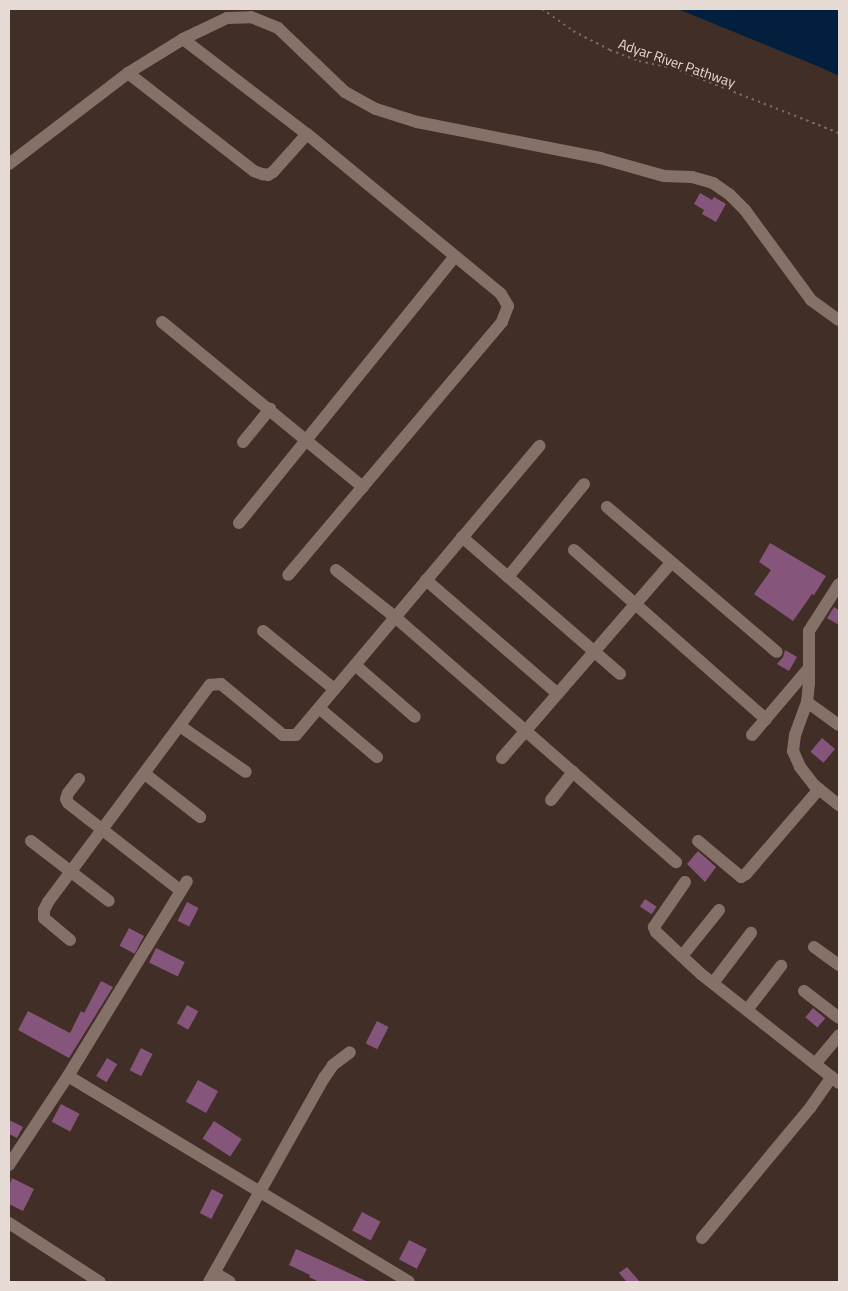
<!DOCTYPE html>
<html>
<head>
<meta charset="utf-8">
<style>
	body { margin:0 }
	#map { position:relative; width:848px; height:1291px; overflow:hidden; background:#402e27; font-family:"Titillium Web",sans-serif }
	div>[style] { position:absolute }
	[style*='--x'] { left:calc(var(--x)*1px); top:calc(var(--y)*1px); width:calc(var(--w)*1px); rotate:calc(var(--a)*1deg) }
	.water>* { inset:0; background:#02203e }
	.building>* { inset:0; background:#86557c; transform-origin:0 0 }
	.path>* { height:2px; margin-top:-1px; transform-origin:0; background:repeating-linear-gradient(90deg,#786862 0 2.5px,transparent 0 6.5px) }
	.minor>* { height:12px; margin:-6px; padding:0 6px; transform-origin:6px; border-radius:6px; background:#867169 }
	span { translate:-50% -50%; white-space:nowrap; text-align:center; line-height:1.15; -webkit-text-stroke:4.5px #402e27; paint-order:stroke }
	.street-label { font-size:14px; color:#e6dad5 }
	.frame { position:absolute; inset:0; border:10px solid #e6dad5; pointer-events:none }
</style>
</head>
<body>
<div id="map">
	<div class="water">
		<i style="clip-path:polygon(678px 9px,839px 9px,839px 76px,822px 68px)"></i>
	</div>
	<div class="building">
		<i style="clip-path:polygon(700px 193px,712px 200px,714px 197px,726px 204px,716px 222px,702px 214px,704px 210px,694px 204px)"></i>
		<i style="clip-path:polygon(770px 543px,826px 576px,814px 595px,812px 594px,793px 621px,754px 594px,771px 570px,759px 562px)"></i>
		<i style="clip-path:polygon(834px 607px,839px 610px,839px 625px,827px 618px)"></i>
		<i style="clip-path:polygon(785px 650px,797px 657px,789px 671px,777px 664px,783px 657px)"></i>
		<i style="left:822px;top:738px;width:17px;height:18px;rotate:40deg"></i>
		<i style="clip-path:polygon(698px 851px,716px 867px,705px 882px,687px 864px)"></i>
		<i style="left:645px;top:899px;width:14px;height:9px;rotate:34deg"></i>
		<i style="left:187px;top:902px;width:13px;height:21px;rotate:27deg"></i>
		<i style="left:129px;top:928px;width:17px;height:20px;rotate:28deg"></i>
		<i style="left:156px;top:948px;width:32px;height:16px;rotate:26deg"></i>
		<i style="clip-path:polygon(101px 981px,113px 987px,69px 1058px,18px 1030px,28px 1011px,70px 1033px,81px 1011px,84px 1013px)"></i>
		<i style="left:187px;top:1005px;width:13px;height:21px;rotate:29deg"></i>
		<i style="left:813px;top:1008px;width:16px;height:12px;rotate:40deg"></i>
		<i style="left:377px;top:1021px;width:13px;height:25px;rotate:27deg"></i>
		<i style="left:141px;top:1048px;width:13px;height:25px;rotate:27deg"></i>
		<i style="left:107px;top:1058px;width:12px;height:21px;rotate:31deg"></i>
		<i style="left:198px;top:1080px;width:23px;height:25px;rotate:29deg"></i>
		<i style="left:61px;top:1104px;width:21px;height:20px;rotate:28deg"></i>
		<i style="clip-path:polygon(9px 1120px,23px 1127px,17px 1138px,9px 1134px)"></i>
		<i style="left:214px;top:1121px;width:33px;height:21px;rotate:33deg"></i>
		<i style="clip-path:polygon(12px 1178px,34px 1189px,23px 1211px,9px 1204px,9px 1186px)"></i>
		<i style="left:212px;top:1189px;width:13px;height:27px;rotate:27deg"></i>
		<i style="left:362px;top:1212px;width:21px;height:21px;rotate:28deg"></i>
		<i style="left:409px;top:1240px;width:20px;height:22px;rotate:27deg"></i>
		<i style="clip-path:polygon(296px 1249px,334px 1266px,368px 1282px,319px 1282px,309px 1277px,310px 1275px,289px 1265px)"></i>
		<i style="clip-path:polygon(627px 1267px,640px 1282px,627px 1282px,619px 1273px)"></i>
	</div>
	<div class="path">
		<i style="--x:542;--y:9;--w:38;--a:35"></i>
		<i style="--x:573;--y:31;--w:42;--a:27.2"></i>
		<i style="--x:610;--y:50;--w:31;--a:21"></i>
		<i style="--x:639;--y:61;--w:35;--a:12"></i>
		<i style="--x:673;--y:68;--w:178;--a:21.4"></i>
	</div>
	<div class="minor">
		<i style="--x:183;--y:39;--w:156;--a:37.5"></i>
		<i style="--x:307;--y:134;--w:251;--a:39.5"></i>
		<i style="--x:501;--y:294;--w:14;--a:60"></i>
		<i style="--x:508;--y:306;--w:17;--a:111"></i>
		<i style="--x:502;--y:322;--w:331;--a:130.2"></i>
		<i style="--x:128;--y:73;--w:160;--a:37.9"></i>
		<i style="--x:254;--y:171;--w:9;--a:21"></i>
		<i style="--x:262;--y:174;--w:6;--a:9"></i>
		<i style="--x:268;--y:175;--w:6;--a:-31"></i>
		<i style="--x:273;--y:172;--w:51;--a:-48.2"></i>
		<i style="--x:9;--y:164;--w:150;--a:-37.4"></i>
		<i style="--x:128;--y:73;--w:65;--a:-31.7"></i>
		<i style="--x:183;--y:39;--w:49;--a:-25.5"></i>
		<i style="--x:227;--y:18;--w:24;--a:-2"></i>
		<i style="--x:251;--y:17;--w:29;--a:22"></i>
		<i style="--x:278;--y:28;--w:93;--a:43.7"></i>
		<i style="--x:345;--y:92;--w:35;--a:29"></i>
		<i style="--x:376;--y:109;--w:43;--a:17.6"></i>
		<i style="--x:417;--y:122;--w:187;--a:11.1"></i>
		<i style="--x:600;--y:158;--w:66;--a:15.7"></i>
		<i style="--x:664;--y:176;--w:28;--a:2"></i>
		<i style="--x:692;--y:177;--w:22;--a:16"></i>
		<i style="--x:713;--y:183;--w:19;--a:35"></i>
		<i style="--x:729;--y:194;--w:23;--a:45"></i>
		<i style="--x:745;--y:210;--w:112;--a:53.7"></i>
		<i style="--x:811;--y:300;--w:34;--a:36"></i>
		<i style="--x:162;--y:322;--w:260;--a:39.4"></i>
		<i style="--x:243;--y:442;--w:43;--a:-50.7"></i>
		<i style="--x:607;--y:507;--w:223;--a:40.5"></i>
		<i style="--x:239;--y:523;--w:343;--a:-51"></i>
		<i style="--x:462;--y:537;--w:209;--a:40.9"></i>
		<i style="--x:574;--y:550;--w:256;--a:41.4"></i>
		<i style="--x:336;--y:570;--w:75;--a:38.5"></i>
		<i style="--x:395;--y:617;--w:373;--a:41.1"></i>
		<i style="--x:508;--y:577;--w:120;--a:-50.7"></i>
		<i style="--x:426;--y:580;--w:174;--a:40.8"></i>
		<i style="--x:839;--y:584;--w:56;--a:122.6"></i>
		<i style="--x:809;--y:631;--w:52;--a:90"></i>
		<i style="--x:809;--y:683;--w:19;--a:96"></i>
		<i style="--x:807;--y:702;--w:35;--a:110"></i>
		<i style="--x:795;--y:735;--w:16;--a:97"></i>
		<i style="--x:793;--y:751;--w:17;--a:66"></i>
		<i style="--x:800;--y:767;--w:23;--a:52"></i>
		<i style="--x:814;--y:785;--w:32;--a:39"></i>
		<i style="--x:263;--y:631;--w:92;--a:39.2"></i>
		<i style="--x:355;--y:665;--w:79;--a:40.9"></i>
		<i style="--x:807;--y:702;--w:39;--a:36"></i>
		<i style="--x:319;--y:708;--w:76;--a:40.2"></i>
		<i style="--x:180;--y:726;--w:80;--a:34.9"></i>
		<i style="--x:752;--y:735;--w:88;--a:-49.6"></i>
		<i style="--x:502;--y:758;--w:258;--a:-49.1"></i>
		<i style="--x:145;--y:774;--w:70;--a:38"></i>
		<i style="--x:79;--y:779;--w:18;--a:128"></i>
		<i style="--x:68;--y:793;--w:6;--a:108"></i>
		<i style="--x:66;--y:799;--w:4;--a:63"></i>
		<i style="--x:68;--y:803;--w:143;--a:37.9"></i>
		<i style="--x:551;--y:800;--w:36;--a:-52"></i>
		<i style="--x:31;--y:841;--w:98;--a:37.6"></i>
		<i style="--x:698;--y:841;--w:56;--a:39.9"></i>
		<i style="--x:741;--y:877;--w:6;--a:-31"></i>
		<i style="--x:746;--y:874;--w:112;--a:-49.3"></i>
		<i style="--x:685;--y:882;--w:55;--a:124.6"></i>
		<i style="--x:654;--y:927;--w:5;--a:68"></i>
		<i style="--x:656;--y:932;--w:62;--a:43"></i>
		<i style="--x:701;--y:974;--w:176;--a:38.3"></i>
		<i style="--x:70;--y:940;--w:34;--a:-140"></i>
		<i style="--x:44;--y:918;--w:8;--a:-90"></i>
		<i style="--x:44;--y:910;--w:9;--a:-63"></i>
		<i style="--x:48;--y:902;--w:271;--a:-53.3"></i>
		<i style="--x:210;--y:685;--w:11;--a:-5"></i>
		<i style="--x:221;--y:684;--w:80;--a:39.4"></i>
		<i style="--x:283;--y:735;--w:13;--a:0"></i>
		<i style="--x:296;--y:735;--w:378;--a:-49.9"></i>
		<i style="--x:814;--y:947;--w:31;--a:36"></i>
		<i style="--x:682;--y:956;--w:59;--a:-51.2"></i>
		<i style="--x:713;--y:983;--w:63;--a:-52.8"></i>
		<i style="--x:804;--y:991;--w:44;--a:37.6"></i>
		<i style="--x:747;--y:1010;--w:56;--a:-52.3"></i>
		<i style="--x:815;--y:1064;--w:38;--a:-50"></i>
		<i style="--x:68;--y:1076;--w:228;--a:-58.6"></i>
		<i style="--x:9;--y:1165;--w:107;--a:-56.5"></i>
		<i style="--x:68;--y:1076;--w:398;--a:31.1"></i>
		<i style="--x:9;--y:1223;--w:108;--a:33"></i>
		<i style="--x:702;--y:1238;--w:169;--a:-50.3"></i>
		<i style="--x:810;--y:1108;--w:38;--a:-55"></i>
		<i style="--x:215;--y:1273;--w:17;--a:31"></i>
		<i style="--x:209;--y:1282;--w:234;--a:-60.6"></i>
		<i style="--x:324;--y:1078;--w:16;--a:-55"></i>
		<i style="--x:333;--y:1065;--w:21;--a:-37"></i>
	</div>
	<div class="street-label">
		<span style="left:677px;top:63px;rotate:19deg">Adyar River Pathway</span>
	</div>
	<div class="frame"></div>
</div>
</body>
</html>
